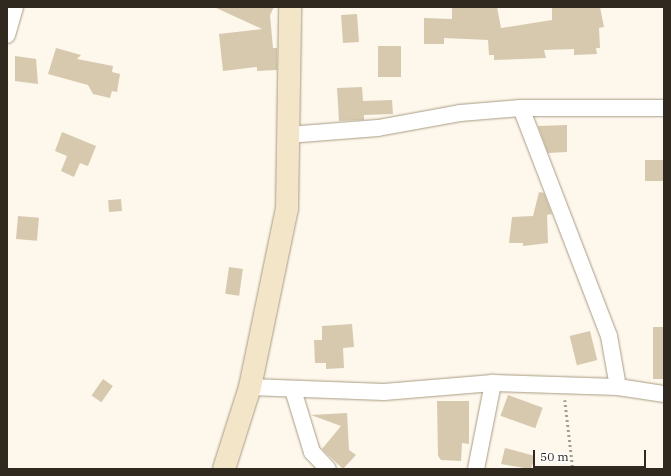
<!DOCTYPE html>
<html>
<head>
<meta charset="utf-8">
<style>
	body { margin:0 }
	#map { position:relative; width:671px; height:476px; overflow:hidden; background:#fdf7ec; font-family:"IBM Plex Serif",serif }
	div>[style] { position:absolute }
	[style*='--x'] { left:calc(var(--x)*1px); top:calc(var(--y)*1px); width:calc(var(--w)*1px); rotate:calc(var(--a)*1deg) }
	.building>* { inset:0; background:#d6c9ae; transform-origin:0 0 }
	.path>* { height:2.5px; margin-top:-1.25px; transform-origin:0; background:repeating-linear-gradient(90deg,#a29c91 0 2px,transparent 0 5px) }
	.roads { filter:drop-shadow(0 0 1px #a99c82) drop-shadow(0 0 1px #a99c82) }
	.street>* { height:16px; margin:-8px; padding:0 8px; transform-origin:8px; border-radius:8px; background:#fff }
	.secondary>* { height:22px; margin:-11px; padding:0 11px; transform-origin:11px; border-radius:11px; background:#f2e5c8 }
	span { translate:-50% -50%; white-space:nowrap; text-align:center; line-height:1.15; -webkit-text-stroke:3.5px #fff; paint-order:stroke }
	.frame { position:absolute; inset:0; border:8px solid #2f291f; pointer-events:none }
	.scale { position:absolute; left:533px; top:450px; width:113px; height:18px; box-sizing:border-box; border:2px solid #2f291f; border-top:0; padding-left:5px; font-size:12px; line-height:14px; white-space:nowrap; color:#2f291f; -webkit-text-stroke:3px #fff; paint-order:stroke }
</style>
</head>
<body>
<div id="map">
	<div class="building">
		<i style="clip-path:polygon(214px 7px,274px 7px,270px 15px,273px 48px,277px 48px,277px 70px,257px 71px,257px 67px,223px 71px,219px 34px,262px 29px)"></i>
		<i style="clip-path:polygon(452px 7px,497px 7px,501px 28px,552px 20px,552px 7px,600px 7px,604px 27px,599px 28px,600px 48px,596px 48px,597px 54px,574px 55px,574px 49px,544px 50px,546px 58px,494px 60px,494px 55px,489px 55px,488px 40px,444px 38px,444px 44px,424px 44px,424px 18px,452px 19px)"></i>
		<i style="left:357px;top:14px;width:28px;height:16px;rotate:86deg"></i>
		<i style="left:378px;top:46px;width:23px;height:31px"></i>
		<i style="clip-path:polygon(56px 48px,81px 55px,77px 59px,113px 66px,112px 72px,120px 74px,117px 92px,112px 91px,110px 98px,93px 94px,88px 85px,48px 74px)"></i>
		<i style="clip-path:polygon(15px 56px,36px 59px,38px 84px,15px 81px)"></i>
		<i style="clip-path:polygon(362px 87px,363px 101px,392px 100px,393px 114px,364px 115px,364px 120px,339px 121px,337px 88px)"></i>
		<i style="clip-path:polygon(567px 125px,567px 152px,548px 153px,538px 126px)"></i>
		<i style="clip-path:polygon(62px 132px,96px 146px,88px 166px,80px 163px,74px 177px,61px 171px,67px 156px,55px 151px)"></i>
		<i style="left:664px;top:160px;width:21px;height:19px;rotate:90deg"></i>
		<i style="clip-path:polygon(539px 192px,544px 193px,552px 214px,547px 215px,548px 243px,523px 246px,523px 243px,509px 243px,512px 217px,533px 216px)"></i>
		<i style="left:121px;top:199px;width:12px;height:13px;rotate:85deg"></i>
		<i style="left:18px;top:216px;width:21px;height:23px;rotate:5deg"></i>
		<i style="left:229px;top:267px;width:14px;height:27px;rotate:8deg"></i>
		<i style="clip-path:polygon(352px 324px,354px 347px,343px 348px,344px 368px,326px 369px,326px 363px,315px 363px,314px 340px,322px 340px,322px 326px)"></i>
		<i style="left:653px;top:327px;width:11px;height:52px"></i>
		<i style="left:590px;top:331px;width:30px;height:21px;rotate:76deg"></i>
		<i style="left:103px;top:379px;width:12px;height:20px;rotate:35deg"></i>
		<i style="left:508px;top:395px;width:37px;height:22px;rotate:20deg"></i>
		<i style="clip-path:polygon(437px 401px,469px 401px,469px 444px,462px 443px,461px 461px,441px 460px,438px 456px)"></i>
		<i style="clip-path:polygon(347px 413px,349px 450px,356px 455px,343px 469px,322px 449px,341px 426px,311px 415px)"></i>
		<i style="clip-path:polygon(505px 448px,535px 456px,531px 469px,501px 464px)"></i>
	</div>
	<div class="path">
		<i style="--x:565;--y:400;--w:69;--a:83.4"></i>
	</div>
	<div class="roads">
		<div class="street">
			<i style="--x:7;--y:35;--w:29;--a:-74"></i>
			<i style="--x:521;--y:108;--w:244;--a:68.9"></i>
			<i style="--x:609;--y:336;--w:52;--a:80"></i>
			<i style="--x:288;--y:135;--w:90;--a:-4.4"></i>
			<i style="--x:378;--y:128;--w:83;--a:-10.4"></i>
			<i style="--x:460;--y:113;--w:61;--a:-4.7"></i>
			<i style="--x:521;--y:108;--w:143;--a:0"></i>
			<i style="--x:250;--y:387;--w:134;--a:2.1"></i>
			<i style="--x:384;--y:392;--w:109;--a:-4.7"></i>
			<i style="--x:493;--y:383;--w:125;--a:1.8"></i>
			<i style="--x:618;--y:387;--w:47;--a:8.7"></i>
			<i style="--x:293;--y:390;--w:65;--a:73"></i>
			<i style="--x:312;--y:452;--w:23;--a:47"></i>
			<i style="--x:476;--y:469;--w:88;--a:-78.8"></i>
		</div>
		<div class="secondary">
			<i style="--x:224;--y:469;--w:86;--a:-72.4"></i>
			<i style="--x:250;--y:387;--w:182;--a:-78.3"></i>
			<i style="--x:287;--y:209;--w:202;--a:-89.1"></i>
		</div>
	</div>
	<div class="frame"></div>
	<div class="scale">50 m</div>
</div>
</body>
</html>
